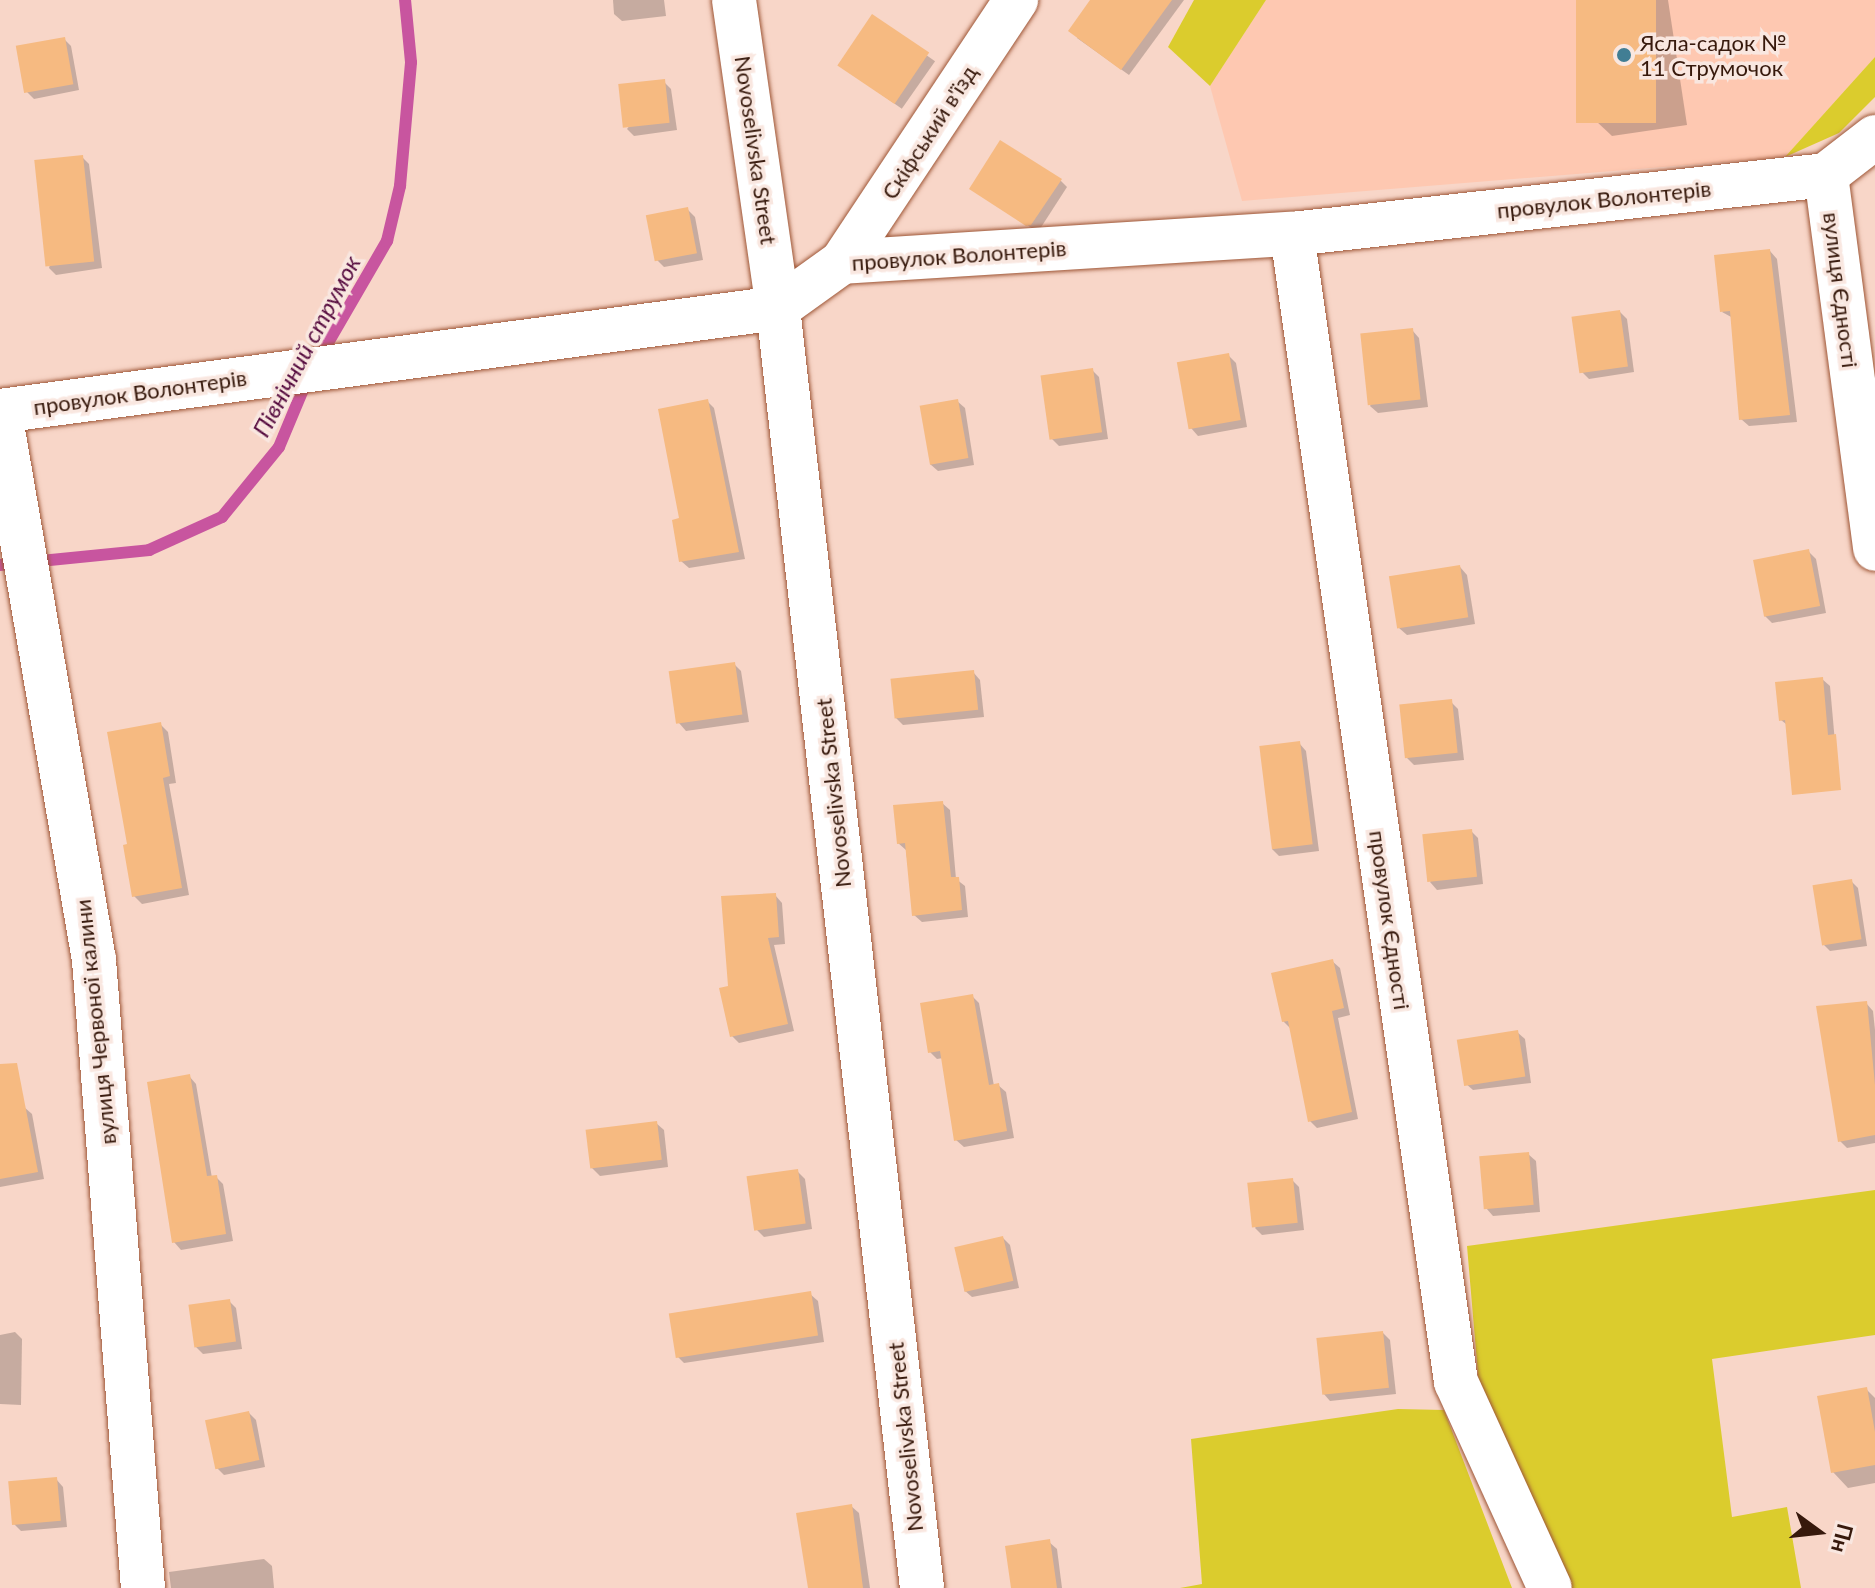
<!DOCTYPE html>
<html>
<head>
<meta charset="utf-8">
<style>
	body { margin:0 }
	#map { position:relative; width:1875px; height:1588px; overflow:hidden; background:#f8d6c8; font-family:Lato,sans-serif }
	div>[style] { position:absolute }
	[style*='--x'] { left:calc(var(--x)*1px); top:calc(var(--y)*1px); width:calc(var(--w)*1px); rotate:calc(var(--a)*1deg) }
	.built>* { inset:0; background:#fec8b1 }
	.green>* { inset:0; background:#dbcc2d }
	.shadow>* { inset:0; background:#0003; transform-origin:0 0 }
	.stream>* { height:12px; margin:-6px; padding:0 6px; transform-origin:6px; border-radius:6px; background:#c8559f }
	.building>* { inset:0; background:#f6ba81; transform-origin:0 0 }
	.roads { filter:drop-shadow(0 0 2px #9e5636) drop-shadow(0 0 2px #9e5636) }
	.minor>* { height:44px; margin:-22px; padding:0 22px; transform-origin:22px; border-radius:22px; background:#fff }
	.dots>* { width:22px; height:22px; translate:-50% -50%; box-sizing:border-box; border:4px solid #f9e7e0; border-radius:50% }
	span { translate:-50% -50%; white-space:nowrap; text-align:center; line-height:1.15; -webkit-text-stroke:7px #f9e7e0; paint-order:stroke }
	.poi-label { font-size:22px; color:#37190c }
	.left { translate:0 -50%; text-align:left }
	.street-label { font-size:22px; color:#37190c }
	.water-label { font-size:24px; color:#570d40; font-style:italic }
	.north { position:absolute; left:1779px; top:1492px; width:80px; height:80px; -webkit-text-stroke:6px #f9e7e0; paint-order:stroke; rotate:105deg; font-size:22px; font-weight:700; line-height:32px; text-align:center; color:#37190c }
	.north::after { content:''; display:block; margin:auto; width:28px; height:36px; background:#37190c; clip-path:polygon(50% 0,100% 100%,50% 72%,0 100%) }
</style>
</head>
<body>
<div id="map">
	<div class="built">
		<i style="clip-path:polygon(1266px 0,1875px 0,1875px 57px,1785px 157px,1242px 201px,1210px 86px)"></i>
	</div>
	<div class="green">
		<i style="clip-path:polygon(1194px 0,1266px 0,1210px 86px,1168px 47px)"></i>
		<i style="clip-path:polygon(1875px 57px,1875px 97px,1839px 133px,1785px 157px)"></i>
		<i style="clip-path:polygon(1875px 1190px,1875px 1335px,1712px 1359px,1732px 1517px,1787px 1507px,1801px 1588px,1571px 1588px,1479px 1386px,1467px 1246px)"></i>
		<i style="clip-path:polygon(1398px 1409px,1444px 1410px,1512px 1588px,1180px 1588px,1202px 1584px,1191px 1439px)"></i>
	</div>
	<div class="shadow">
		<i style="clip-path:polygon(613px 0,664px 0,666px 16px,622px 21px,614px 14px)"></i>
		<i style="clip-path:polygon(1092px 0,1184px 0,1129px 75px,1077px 38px)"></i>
		<i style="clip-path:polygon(1578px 0,1668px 0,1687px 125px,1612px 136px,1596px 121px)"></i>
		<i style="left:872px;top:17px;width:77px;height:58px;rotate:35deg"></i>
		<i style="clip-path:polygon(64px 39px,71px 46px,79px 90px,34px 99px,27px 92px)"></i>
		<i style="clip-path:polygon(664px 82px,671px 89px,677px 130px,634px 136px,627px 129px)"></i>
		<i style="clip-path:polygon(82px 157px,89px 164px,102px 268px,56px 275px,49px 268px)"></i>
		<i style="clip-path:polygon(1060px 180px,1067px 187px,1038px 232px,971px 189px)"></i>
		<i style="clip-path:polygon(688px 210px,695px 217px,703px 260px,664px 267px,657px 260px)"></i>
		<i style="clip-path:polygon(1770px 251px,1777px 259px,1797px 422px,1749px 426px,1741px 419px,1733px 318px,1722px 312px)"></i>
		<i style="clip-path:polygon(1620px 312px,1627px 319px,1634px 372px,1589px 379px,1581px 371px)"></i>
		<i style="clip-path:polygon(1412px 330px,1419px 338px,1428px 407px,1378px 413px,1370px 406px)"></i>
		<i style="clip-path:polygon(1228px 355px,1236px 363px,1247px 427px,1198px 436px,1191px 428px)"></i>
		<i style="clip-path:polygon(1092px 370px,1099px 377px,1108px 439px,1059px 446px,1052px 439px)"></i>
		<i style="clip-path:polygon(707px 401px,714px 408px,745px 559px,689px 568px,681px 561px,682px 520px)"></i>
		<i style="clip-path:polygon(957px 401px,965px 408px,974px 465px,938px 471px,930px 464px)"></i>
		<i style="clip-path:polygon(1808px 551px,1816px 559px,1826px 613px,1772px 623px,1765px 616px)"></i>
		<i style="clip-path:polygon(1460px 567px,1467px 575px,1475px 624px,1407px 635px,1399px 628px)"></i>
		<i style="clip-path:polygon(734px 664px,741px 671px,749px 722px,686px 731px,679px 723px)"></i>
		<i style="clip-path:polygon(973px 672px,980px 680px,984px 717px,903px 725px,895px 717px)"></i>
		<i style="clip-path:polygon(1822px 679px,1830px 686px,1837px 765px,1781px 720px)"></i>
		<i style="clip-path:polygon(1451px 702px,1458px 709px,1464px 760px,1414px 765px,1407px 758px)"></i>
		<i style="clip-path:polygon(160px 724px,168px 732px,176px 783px,169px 784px,189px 895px,142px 904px,134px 896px,130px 846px)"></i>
		<i style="clip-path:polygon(1299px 743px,1306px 751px,1319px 851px,1279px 856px,1272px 849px)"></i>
		<i style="clip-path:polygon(942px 803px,950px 810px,956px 879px,965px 886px,968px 917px,922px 922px,914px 915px,906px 850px,898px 843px)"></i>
		<i style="clip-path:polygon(1471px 831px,1478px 838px,1483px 884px,1437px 890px,1430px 882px)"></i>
		<i style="clip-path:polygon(1851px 881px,1858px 888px,1867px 946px,1830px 951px,1823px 944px)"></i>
		<i style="clip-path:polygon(775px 895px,782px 903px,785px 944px,774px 945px,794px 1031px,739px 1043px,732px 1036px,730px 987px)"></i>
		<i style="clip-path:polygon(1332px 961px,1340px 968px,1350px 1015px,1338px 1018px,1358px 1119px,1317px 1128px,1310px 1121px,1291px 1029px,1283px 1021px)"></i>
		<i style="clip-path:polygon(972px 996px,979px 1003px,994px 1086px,998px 1085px,1006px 1092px,1014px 1138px,964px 1147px,956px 1140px,943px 1058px,937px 1059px,930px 1052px)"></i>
		<i style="clip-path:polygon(1866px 1003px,1873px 1011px,1875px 1030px,1875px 1143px,1847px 1148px,1840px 1141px,1818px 1008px)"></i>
		<i style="clip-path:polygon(1517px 1032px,1525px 1039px,1531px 1083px,1473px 1090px,1465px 1083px)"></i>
		<i style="clip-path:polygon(189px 1076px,196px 1084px,212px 1178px,216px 1177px,223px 1184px,233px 1241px,181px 1250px,174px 1242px)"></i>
		<i style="clip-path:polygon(24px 1107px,32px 1114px,44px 1179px,0 1187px,0 1112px)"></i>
		<i style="clip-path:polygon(656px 1123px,664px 1130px,668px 1167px,600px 1176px,592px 1168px)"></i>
		<i style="clip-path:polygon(1528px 1154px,1536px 1161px,1540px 1212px,1493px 1216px,1486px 1208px)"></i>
		<i style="clip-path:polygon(798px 1172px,805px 1179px,812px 1229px,764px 1237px,757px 1230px)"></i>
		<i style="clip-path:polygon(1292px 1180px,1299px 1187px,1304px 1230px,1262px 1235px,1255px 1228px)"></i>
		<i style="clip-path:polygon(1003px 1238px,1010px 1245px,1019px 1288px,972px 1297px,964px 1290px)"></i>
		<i style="clip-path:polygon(810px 1294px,818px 1301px,824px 1342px,684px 1363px,677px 1356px)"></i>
		<i style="clip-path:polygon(229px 1301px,236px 1308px,242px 1349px,203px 1354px,196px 1347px)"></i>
		<i style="clip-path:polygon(15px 1332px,22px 1339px,21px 1405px,0 1404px,0 1335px)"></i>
		<i style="clip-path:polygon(1383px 1333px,1390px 1340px,1396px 1394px,1330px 1401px,1323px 1393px)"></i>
		<i style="clip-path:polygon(1866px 1389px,1875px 1398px,1875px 1483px,1848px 1488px,1833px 1472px)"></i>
		<i style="clip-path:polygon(249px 1413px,256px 1420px,265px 1467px,224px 1475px,217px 1468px)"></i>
		<i style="clip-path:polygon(56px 1479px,63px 1487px,67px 1527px,21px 1531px,14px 1524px)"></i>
		<i style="clip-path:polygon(851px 1506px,859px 1513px,870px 1588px,810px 1588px)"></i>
		<i style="clip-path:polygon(1049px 1542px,1057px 1549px,1062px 1588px,1013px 1588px)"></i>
		<i style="clip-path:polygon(264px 1559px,272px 1566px,274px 1588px,171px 1588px,169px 1572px)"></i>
	</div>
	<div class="stream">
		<i style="--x:318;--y:360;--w:138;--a:-59.9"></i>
		<i style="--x:387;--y:241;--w:57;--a:-76.7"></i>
		<i style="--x:400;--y:186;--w:124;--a:-84.9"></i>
		<i style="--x:411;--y:62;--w:62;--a:-95.5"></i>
		<i style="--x:0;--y:565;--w:150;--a:-5.7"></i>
		<i style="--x:149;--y:550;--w:80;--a:-24.3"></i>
		<i style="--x:222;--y:517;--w:90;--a:-50.8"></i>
		<i style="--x:279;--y:447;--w:73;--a:-67.3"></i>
	</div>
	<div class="building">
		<i style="clip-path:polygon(1090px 0,1172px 0,1121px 70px,1068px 31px)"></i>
		<i style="left:1576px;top:0;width:80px;height:123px"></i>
		<i style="left:872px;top:14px;width:69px;height:62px;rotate:34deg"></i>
		<i style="left:65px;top:37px;width:48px;height:50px;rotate:80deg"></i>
		<i style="left:665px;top:79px;width:44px;height:47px;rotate:84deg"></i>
		<i style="clip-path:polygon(1000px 140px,1062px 179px,1031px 225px,1026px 226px,969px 189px)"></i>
		<i style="left:83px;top:155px;width:107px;height:49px;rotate:84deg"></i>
		<i style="left:688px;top:207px;width:47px;height:43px;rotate:79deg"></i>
		<i style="clip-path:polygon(1770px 249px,1790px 415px,1739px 420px,1730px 311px,1720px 312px,1714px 255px)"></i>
		<i style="left:1620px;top:310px;width:57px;height:49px;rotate:82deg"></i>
		<i style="left:1413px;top:328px;width:72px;height:53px;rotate:84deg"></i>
		<i style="left:1229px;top:353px;width:68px;height:53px;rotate:80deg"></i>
		<i style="left:1093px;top:368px;width:65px;height:53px;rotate:82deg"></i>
		<i style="clip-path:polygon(708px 399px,739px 552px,679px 562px,672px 520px,679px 518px,658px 409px)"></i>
		<i style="left:958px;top:399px;width:60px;height:39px;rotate:80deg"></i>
		<i style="left:1809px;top:549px;width:58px;height:57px;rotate:79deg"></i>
		<i style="left:1460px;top:565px;width:53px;height:72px;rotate:81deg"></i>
		<i style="left:735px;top:662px;width:53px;height:67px;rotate:82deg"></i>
		<i style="left:974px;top:670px;width:40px;height:84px;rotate:84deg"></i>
		<i style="clip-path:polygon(1823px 677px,1828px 735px,1836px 734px,1841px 790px,1792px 795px,1785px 720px,1779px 721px,1775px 682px)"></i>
		<i style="left:1452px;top:699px;width:54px;height:53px;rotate:84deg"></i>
		<i style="clip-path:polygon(161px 722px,170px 776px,163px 778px,182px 888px,132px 897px,123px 845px,127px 844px,107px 732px)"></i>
		<i style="left:1300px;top:741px;width:104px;height:41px;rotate:83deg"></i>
		<i style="clip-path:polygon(943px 801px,951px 877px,959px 877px,962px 910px,912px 916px,905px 843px,897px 844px,893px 805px)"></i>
		<i style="left:1472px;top:829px;width:48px;height:50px;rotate:84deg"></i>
		<i style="left:1852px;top:879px;width:61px;height:40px;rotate:81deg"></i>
		<i style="clip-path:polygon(776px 893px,779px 937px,768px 938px,788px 1024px,730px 1037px,719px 988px,728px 986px,721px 896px)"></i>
		<i style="clip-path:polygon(1333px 959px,1344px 1008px,1332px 1011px,1352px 1112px,1308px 1122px,1288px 1021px,1282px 1022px,1271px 973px)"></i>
		<i style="clip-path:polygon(973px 994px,989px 1085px,999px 1083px,1007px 1131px,954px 1141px,940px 1051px,928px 1053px,920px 1003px)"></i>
		<i style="clip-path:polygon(1867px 1001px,1875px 1085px,1875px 1135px,1838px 1142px,1816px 1006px)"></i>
		<i style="left:1518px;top:1030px;width:47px;height:62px;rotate:81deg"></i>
		<i style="clip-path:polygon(17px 1063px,38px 1172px,0 1179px,0 1064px)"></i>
		<i style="clip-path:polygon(190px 1074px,207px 1176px,217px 1175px,226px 1234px,172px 1243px,147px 1082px)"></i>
		<i style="left:657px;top:1121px;width:39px;height:72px;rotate:83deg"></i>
		<i style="left:1529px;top:1152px;width:53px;height:50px;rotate:85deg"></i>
		<i style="left:798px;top:1169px;width:55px;height:52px;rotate:82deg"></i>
		<i style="left:1293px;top:1178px;width:45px;height:46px;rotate:84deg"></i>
		<i style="left:1003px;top:1236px;width:46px;height:50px;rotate:77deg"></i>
		<i style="left:811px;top:1291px;width:45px;height:144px;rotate:81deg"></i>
		<i style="left:230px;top:1299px;width:43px;height:42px;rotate:82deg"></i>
		<i style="left:1383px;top:1331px;width:57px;height:67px;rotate:84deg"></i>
		<i style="clip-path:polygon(1867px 1387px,1875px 1432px,1875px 1465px,1831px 1473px,1817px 1396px)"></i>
		<i style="left:249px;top:1411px;width:50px;height:45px;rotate:78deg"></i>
		<i style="left:57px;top:1477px;width:44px;height:49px;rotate:85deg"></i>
		<i style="clip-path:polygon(852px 1504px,863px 1588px,808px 1588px,796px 1513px)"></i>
		<i style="clip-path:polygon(1050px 1539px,1057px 1588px,1011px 1588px,1005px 1546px)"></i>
	</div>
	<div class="roads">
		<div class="minor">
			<i style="--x:734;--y:0;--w:311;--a:81.9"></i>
			<i style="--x:778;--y:308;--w:1288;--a:83.58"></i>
			<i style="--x:1826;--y:175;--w:377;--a:82.5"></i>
			<i style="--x:1292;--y:234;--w:1160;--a:81.87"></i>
			<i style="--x:1456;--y:1382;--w:226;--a:65.5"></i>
			<i style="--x:842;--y:262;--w:315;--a:-56.4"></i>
			<i style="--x:0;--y:411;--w:785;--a:-7.54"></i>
			<i style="--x:778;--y:308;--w:79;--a:-35.7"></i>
			<i style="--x:842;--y:262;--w:451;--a:-3.6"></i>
			<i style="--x:1292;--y:234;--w:537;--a:-6.3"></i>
			<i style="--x:1826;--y:175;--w:62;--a:-37.8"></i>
			<i style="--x:0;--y:413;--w:555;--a:80.25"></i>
			<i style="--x:94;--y:960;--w:630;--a:85.54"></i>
		</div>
	</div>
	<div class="dots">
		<i style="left:1624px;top:55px;background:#417e94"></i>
	</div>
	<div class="poi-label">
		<span class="left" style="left:1640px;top:55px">Ясла-садок №<br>11 Струмочок</span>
	</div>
	<div class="street-label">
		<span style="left:929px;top:132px;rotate:-57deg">Скіфський в'їзд</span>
		<span style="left:756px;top:150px;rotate:82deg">Novoselivska Street</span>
		<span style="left:1604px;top:199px;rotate:-6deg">провулок Волонтерів</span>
		<span style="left:959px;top:255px;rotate:-4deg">провулок Волонтерів</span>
		<span style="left:1841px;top:290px;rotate:83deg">вулиця Єдності</span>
		<span style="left:140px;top:392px;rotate:-8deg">провулок Волонтерів</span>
		<span style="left:833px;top:793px;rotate:-96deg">Novoselivska Street</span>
		<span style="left:1390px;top:920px;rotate:82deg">провулок Єдності</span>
		<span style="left:95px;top:1022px;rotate:-96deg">вулиця Червоної калини</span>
		<span style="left:905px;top:1437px;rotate:-96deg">Novoselivska Street</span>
	</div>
	<div class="water-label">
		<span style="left:306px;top:346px;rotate:-62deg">Північний струмок</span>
	</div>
	<div class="north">Пн</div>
</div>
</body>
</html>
